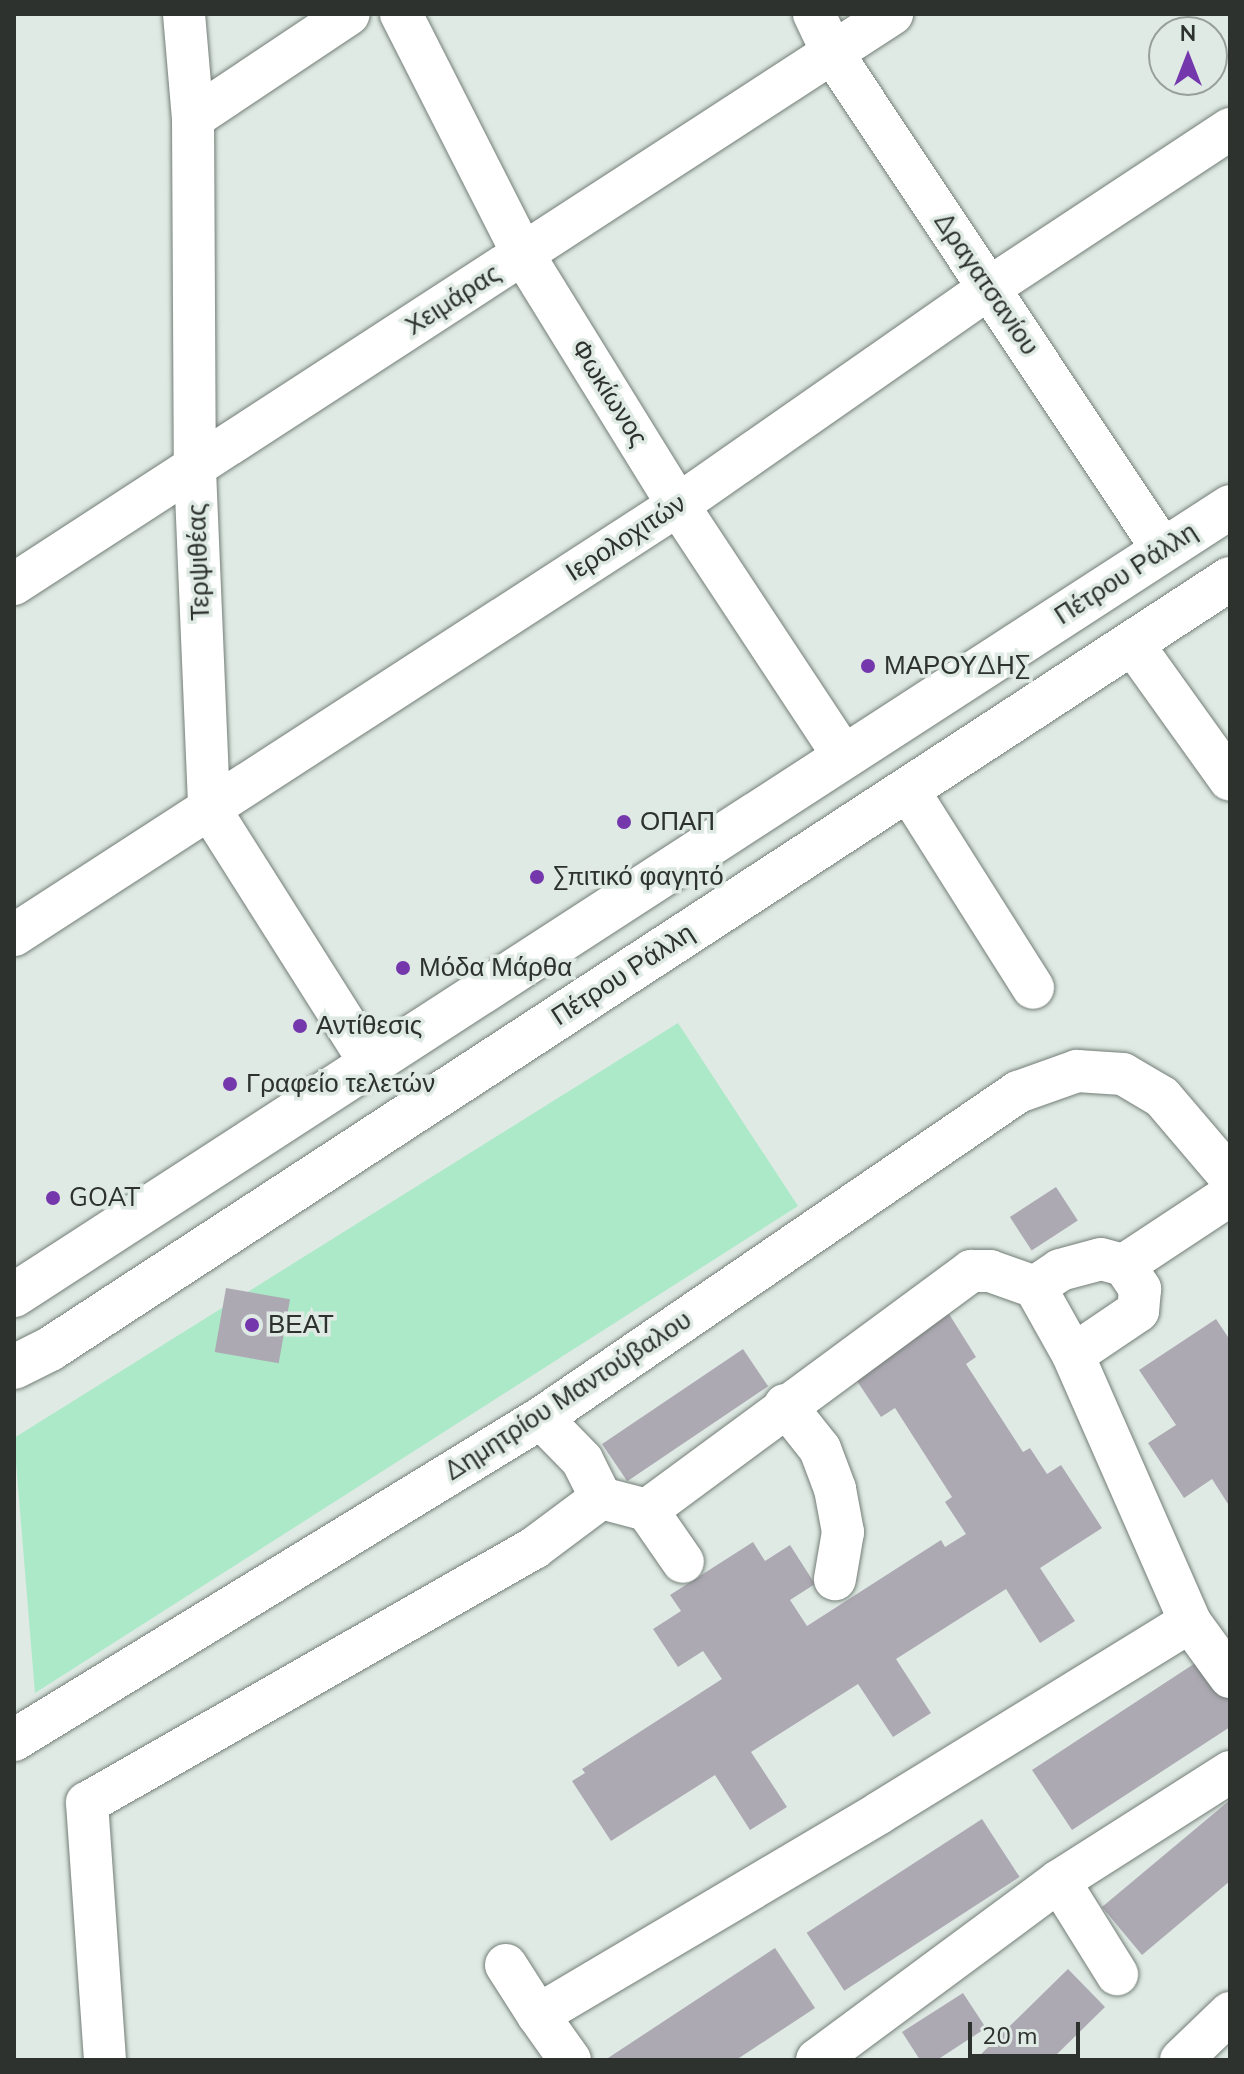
<!DOCTYPE html>
<html>
<head>
<meta charset="utf-8">
<style>
	body { margin:0 }
	#map { position:relative; width:1244px; height:2074px; overflow:hidden; background:#dfeae4; font-family:"Nunito Sans",sans-serif }
	div>[style] { position:absolute }
	[style*='--x'] { left:calc(var(--x)*1px); top:calc(var(--y)*1px); width:calc(var(--w)*1px); rotate:calc(var(--a)*1deg) }
	.green>* { inset:0; background:#ace9c8 }
	.building>* { inset:0; background:#ada9b3; transform-origin:0 0 }
	.roads { filter:drop-shadow(0 0 2px #747e78) drop-shadow(0 0 2px #747e78) }
	.minor>* { height:42px; margin:-21px; padding:0 21px; transform-origin:21px; border-radius:21px; background:#fff }
	.major>* { height:44px; margin:-22px; padding:0 22px; transform-origin:22px; border-radius:22px; background:#fff }
	.dots>* { width:22px; height:22px; translate:-50% -50%; box-sizing:border-box; border:4px solid #dfeae4; border-radius:50% }
	span { translate:-50% -50%; white-space:nowrap; text-align:center; line-height:1.15; -webkit-text-stroke:7px #dfeae4; paint-order:stroke }
	.street-label { font-size:26px; color:#2d322f }
	.poi-label { font-size:26px; color:#2d322f }
	.left { translate:0 -50%; text-align:left }
	.frame { position:absolute; inset:0; border:16px solid #2d322f; pointer-events:none }
	.north { position:absolute; left:1148px; top:16px; width:80px; height:80px; box-sizing:border-box; background:#dfeae4; border:2px solid #98a09c; border-radius:50%; rotate:0deg; font-size:22px; font-weight:700; line-height:32px; text-align:center; color:#2d322f }
	.north::after { content:''; display:block; margin:auto; width:28px; height:36px; background:#7437ac; clip-path:polygon(50% 0,100% 100%,50% 72%,0 100%) }
	.scale { position:absolute; left:968px; top:2022px; width:112px; height:36px; box-sizing:border-box; border:4px solid #2d322f; border-top:0; padding-left:10px; font-size:24px; line-height:28px; white-space:nowrap; color:#2d322f; -webkit-text-stroke:6px #dfeae4; paint-order:stroke }
</style>
</head>
<body>
<div id="map">
	<div class="green">
		<i style="clip-path:polygon(678px 1023px,798px 1206px,35px 1693px,14px 1438px)"></i>
	</div>
	<div class="building">
		<i style="left:1056px;top:1187px;width:40px;height:55px;rotate:57deg"></i>
		<i style="left:226px;top:1288px;width:65px;height:65px;rotate:10deg"></i>
		<i style="clip-path:polygon(949px 1314px,976px 1357px,966px 1364px,1023px 1452px,1030px 1448px,1047px 1474px,1061px 1465px,1102px 1528px,1040px 1568px,1075px 1621px,1040px 1643px,1006px 1589px,896px 1659px,931px 1713px,893px 1737px,858px 1684px,751px 1752px,787px 1807px,750px 1830px,715px 1775px,611px 1841px,572px 1781px,585px 1773px,582px 1769px,722px 1679px,703px 1651px,678px 1667px,653px 1629px,681px 1611px,670px 1595px,753px 1542px,765px 1561px,790px 1545px,815px 1584px,790px 1600px,807px 1626px,941px 1540px,945px 1547px,966px 1534px,945px 1502px,952px 1497px,895px 1408px,881px 1417px,853px 1375px)"></i>
		<i style="clip-path:polygon(1216px 1319px,1230px 1340px,1230px 1507px,1212px 1479px,1184px 1498px,1148px 1443px,1176px 1425px,1139px 1370px)"></i>
		<i style="left:743px;top:1349px;width:45px;height:170px;rotate:56deg"></i>
		<i style="clip-path:polygon(1206px 1656px,1230px 1693px,1230px 1727px,1072px 1830px,1032px 1770px)"></i>
		<i style="clip-path:polygon(1230px 1800px,1230px 1881px,1142px 1955px,1102px 1907px)"></i>
		<i style="left:982px;top:1819px;width:69px;height:209px;rotate:57deg"></i>
		<i style="clip-path:polygon(775px 1948px,815px 2008px,736px 2060px,605px 2060px)"></i>
		<i style="clip-path:polygon(1068px 1969px,1105px 2007px,1051px 2060px,975px 2060px)"></i>
		<i style="clip-path:polygon(963px 1993px,986px 2028px,937px 2060px,920px 2060px,902px 2032px)"></i>
	</div>
	<div class="roads">
		<div class="minor">
			<i style="--x:184;--y:14;--w:104;--a:85.1"></i>
			<i style="--x:193;--y:118;--w:352;--a:89.7"></i>
			<i style="--x:195;--y:470;--w:338;--a:87.6"></i>
			<i style="--x:209;--y:808;--w:303;--a:57.7"></i>
			<i style="--x:401;--y:14;--w:269;--a:63.1"></i>
			<i style="--x:523;--y:254;--w:295;--a:58.3"></i>
			<i style="--x:678;--y:505;--w:302;--a:56.6"></i>
			<i style="--x:814;--y:14;--w:44;--a:64.6"></i>
			<i style="--x:833;--y:54;--w:596;--a:56.36"></i>
			<i style="--x:193;--y:118;--w:187;--a:-33.7"></i>
			<i style="--x:14;--y:584;--w:1047;--a:-32.99"></i>
			<i style="--x:1132;--y:643;--w:168;--a:54.4"></i>
			<i style="--x:908;--y:790;--w:234;--a:57.7"></i>
			<i style="--x:14;--y:935;--w:791;--a:-32.93"></i>
			<i style="--x:678;--y:505;--w:379;--a:-34.9"></i>
			<i style="--x:989;--y:288;--w:289;--a:-33.4"></i>
			<i style="--x:1230;--y:1195;--w:127;--a:146.6"></i>
			<i style="--x:1124;--y:1265;--w:29;--a:56"></i>
			<i style="--x:1140;--y:1289;--w:22;--a:95"></i>
			<i style="--x:1138;--y:1311;--w:78;--a:145.9"></i>
			<i style="--x:1073;--y:1355;--w:292;--a:66.3"></i>
			<i style="--x:1190;--y:1622;--w:68;--a:54"></i>
			<i style="--x:1035;--y:1287;--w:30;--a:-34"></i>
			<i style="--x:1060;--y:1270;--w:42;--a:-15"></i>
			<i style="--x:1101;--y:1259;--w:24;--a:15"></i>
			<i style="--x:785;--y:1405;--w:56;--a:51.5"></i>
			<i style="--x:820;--y:1449;--w:43;--a:69.4"></i>
			<i style="--x:835;--y:1489;--w:44;--a:79.5"></i>
			<i style="--x:843;--y:1532;--w:48;--a:99.7"></i>
			<i style="--x:541;--y:1418;--w:59;--a:45.7"></i>
			<i style="--x:582;--y:1460;--w:42;--a:63.4"></i>
			<i style="--x:601;--y:1498;--w:48;--a:14.6"></i>
			<i style="--x:647;--y:1510;--w:403;--a:-36.4"></i>
			<i style="--x:971;--y:1271;--w:19;--a:0"></i>
			<i style="--x:990;--y:1271;--w:48;--a:19.6"></i>
			<i style="--x:1035;--y:1287;--w:78;--a:60.8"></i>
			<i style="--x:647;--y:1510;--w:63;--a:55.3"></i>
			<i style="--x:14;--y:1740;--w:618;--a:-31.43"></i>
			<i style="--x:541;--y:1418;--w:578;--a:-34.35"></i>
			<i style="--x:1018;--y:1092;--w:63;--a:-19.6"></i>
			<i style="--x:1077;--y:1071;--w:46;--a:3.7"></i>
			<i style="--x:1123;--y:1074;--w:45;--a:30.5"></i>
			<i style="--x:1162;--y:1097;--w:105;--a:49.6"></i>
			<i style="--x:1059;--y:1881;--w:110;--a:58.1"></i>
			<i style="--x:506;--y:1965;--w:59;--a:57.4"></i>
			<i style="--x:105;--y:2060;--w:258;--a:-94"></i>
			<i style="--x:87;--y:1803;--w:515;--a:-29.7"></i>
			<i style="--x:534;--y:1548;--w:84;--a:-36.7"></i>
			<i style="--x:570;--y:2060;--w:55;--a:-125.4"></i>
			<i style="--x:538;--y:2015;--w:396;--a:-30.6"></i>
			<i style="--x:879;--y:1813;--w:365;--a:-31.6"></i>
			<i style="--x:817;--y:2060;--w:301;--a:-36.5"></i>
			<i style="--x:1059;--y:1881;--w:203;--a:-32.5"></i>
			<i style="--x:1181;--y:2060;--w:68;--a:-43.8"></i>
		</div>
		<div class="major">
			<i style="--x:14;--y:1295;--w:1449;--a:-32.94"></i>
			<i style="--x:14;--y:1367;--w:40;--a:-26.6"></i>
			<i style="--x:50;--y:1349;--w:1409;--a:-33.13"></i>
		</div>
	</div>
	<div class="dots">
		<i style="left:868px;top:666px;background:#7437ac"></i>
		<i style="left:624px;top:822px;background:#7437ac"></i>
		<i style="left:537px;top:877px;background:#7437ac"></i>
		<i style="left:403px;top:968px;background:#7437ac"></i>
		<i style="left:300px;top:1026px;background:#7437ac"></i>
		<i style="left:230px;top:1084px;background:#7437ac"></i>
		<i style="left:53px;top:1198px;background:#7437ac"></i>
		<i style="left:252px;top:1325px;background:#7437ac"></i>
	</div>
	<div class="street-label">
		<span style="left:986px;top:284px;rotate:56deg">Δραγατσανίου</span>
		<span style="left:453px;top:300px;rotate:-33deg">Χειμάρας</span>
		<span style="left:609px;top:393px;rotate:58deg">Φωκίωνος</span>
		<span style="left:626px;top:538px;rotate:-33deg">Ιερολοχιτών</span>
		<span style="left:199px;top:562px;rotate:-92deg">Τερψιθέας</span>
		<span style="left:1126px;top:574px;rotate:-33deg">Πέτρου Ράλλη</span>
		<span style="left:623px;top:975px;rotate:-33deg">Πέτρου Ράλλη</span>
		<span style="left:568px;top:1396px;rotate:-33deg">Δημητρίου Μαντούβαλου</span>
	</div>
	<div class="poi-label">
		<span class="left" style="left:884px;top:666px">ΜΑΡΟΥΔΗΣ</span>
		<span class="left" style="left:640px;top:822px">ΟΠΑΠ</span>
		<span class="left" style="left:553px;top:877px">Σπιτικό φαγητό</span>
		<span class="left" style="left:419px;top:968px">Μόδα Μάρθα</span>
		<span class="left" style="left:316px;top:1026px">Αντίθεσις</span>
		<span class="left" style="left:246px;top:1084px">Γραφείο τελετών</span>
		<span class="left" style="left:69px;top:1198px">GOAT</span>
		<span class="left" style="left:268px;top:1325px">ΒΕΑΤ</span>
	</div>
	<div class="frame"></div>
	<div class="north">N</div>
	<div class="scale">20 m</div>
</div>
</body>
</html>
